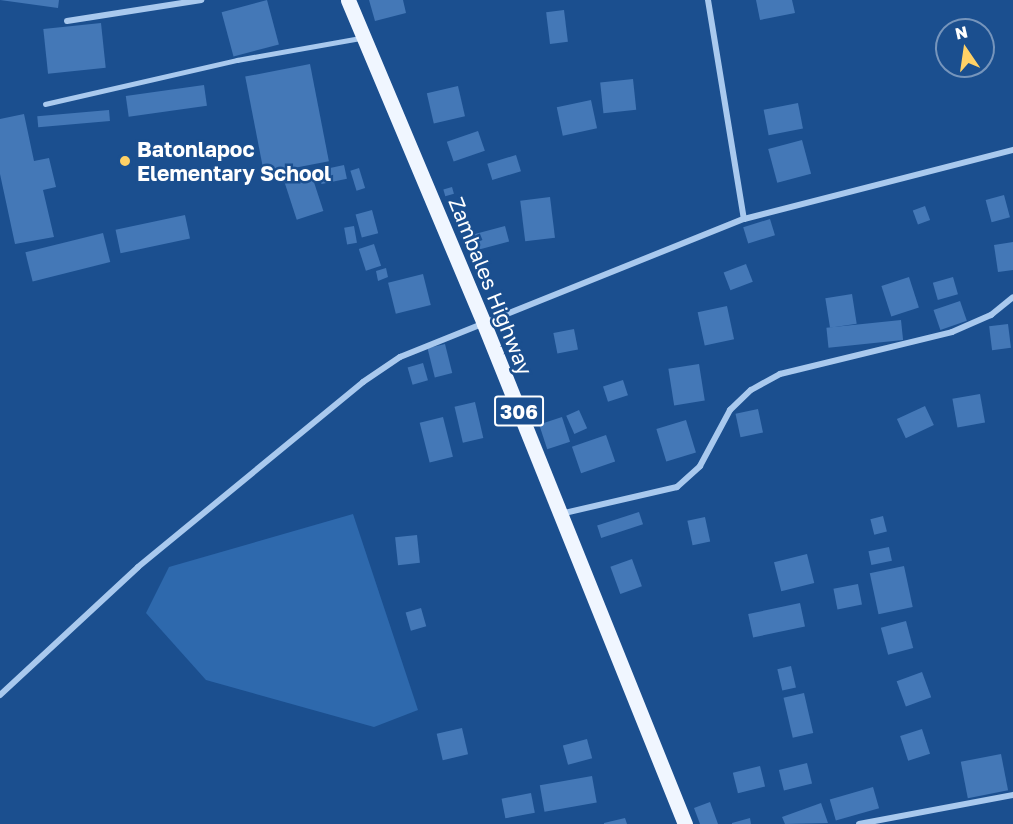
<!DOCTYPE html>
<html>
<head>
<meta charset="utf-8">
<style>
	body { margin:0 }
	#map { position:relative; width:1013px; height:824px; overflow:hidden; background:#1b4f8f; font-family:"Golos Text",sans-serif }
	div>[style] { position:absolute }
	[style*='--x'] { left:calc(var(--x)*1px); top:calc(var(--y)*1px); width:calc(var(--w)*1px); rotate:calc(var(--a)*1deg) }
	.green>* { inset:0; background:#2e69ad }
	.building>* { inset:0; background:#4478b7; transform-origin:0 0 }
	.service>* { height:4.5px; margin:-2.25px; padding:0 2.25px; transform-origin:2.25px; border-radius:2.25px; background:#a9c9ee }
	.minor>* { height:6px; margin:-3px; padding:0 3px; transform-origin:3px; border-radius:3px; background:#a9c9ee }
	.primary>* { height:15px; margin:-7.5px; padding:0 7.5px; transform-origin:7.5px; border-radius:7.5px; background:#f0f6ff }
	.dots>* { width:16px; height:16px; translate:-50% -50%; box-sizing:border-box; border:3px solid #1b4f8f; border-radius:50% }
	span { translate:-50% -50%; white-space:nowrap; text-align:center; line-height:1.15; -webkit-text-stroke:5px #1b4f8f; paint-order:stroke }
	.shield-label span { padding:2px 4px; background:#1b4f8f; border:2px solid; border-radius:4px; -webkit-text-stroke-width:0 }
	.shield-label { font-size:20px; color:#fff; font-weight:700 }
	.poi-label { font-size:21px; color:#fff; font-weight:700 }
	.left { translate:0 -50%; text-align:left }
	.street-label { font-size:21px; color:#fff }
	.north { position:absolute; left:935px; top:18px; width:60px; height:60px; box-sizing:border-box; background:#1b4f8f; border:2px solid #7695bc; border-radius:50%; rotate:347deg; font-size:16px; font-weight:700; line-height:24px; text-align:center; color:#fff }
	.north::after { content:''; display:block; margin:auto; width:21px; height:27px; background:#ffd166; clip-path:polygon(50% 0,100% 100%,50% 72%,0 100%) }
</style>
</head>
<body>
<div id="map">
	<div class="green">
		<i style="clip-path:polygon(353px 514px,418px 710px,374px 727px,206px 680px,146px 613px,169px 567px)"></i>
	</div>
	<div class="building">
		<i style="clip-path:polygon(0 0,59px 0,58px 8px)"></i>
		<i style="left:267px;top:0;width:46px;height:47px;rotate:75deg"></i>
		<i style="clip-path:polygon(369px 0,403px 0,406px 13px,375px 21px)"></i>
		<i style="clip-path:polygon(756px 0,792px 0,795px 13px,760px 20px)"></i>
		<i style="left:564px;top:10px;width:32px;height:18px;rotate:83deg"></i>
		<i style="left:101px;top:23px;width:45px;height:58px;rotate:84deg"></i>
		<i style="left:310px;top:64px;width:99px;height:66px;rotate:79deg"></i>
		<i style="left:633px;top:79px;width:31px;height:33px;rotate:84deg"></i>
		<i style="left:204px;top:85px;width:21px;height:79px;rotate:82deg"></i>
		<i style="left:458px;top:86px;width:31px;height:32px;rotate:77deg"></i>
		<i style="left:591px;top:100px;width:29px;height:35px;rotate:78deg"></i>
		<i style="left:798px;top:103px;width:26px;height:35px;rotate:79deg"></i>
		<i style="left:109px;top:110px;width:11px;height:72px;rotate:85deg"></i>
		<i style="clip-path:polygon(24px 114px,34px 161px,49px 158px,56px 187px,43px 190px,54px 237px,15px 244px,0 174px,0 119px)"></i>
		<i style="left:478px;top:131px;width:21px;height:33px;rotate:71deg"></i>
		<i style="left:802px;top:140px;width:35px;height:35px;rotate:75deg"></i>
		<i style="left:516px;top:155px;width:17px;height:30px;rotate:73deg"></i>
		<i style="left:344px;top:165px;width:14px;height:26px;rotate:78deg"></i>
		<i style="left:359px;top:168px;width:21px;height:9px;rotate:73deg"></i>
		<i style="left:311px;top:173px;width:40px;height:28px;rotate:72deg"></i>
		<i style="left:452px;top:187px;width:7px;height:9px;rotate:74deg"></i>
		<i style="left:1004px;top:195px;width:23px;height:19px;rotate:75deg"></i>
		<i style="left:550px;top:197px;width:41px;height:30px;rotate:83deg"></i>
		<i style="left:925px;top:206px;width:15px;height:13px;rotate:70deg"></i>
		<i style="left:372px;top:210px;width:24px;height:17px;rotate:75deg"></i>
		<i style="left:185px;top:215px;width:24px;height:71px;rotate:78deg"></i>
		<i style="left:770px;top:219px;width:17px;height:28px;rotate:73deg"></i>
		<i style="left:354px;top:226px;width:17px;height:10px;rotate:80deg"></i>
		<i style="left:505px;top:226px;width:16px;height:33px;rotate:75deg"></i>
		<i style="left:103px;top:233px;width:30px;height:80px;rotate:76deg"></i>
		<i style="clip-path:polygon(1013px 242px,1013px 270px,998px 272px,994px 245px)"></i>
		<i style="left:374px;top:244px;width:23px;height:16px;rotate:72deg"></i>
		<i style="left:746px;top:264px;width:19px;height:24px;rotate:69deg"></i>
		<i style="clip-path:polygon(386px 268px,388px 277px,378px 281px,376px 271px)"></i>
		<i style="left:423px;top:274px;width:32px;height:36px;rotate:76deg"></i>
		<i style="left:909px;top:277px;width:32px;height:29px;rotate:72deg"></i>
		<i style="left:953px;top:277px;width:18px;height:21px;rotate:74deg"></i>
		<i style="left:852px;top:294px;width:30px;height:27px;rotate:81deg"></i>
		<i style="left:960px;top:301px;width:21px;height:28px;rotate:71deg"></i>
		<i style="left:727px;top:306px;width:34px;height:30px;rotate:78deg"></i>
		<i style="left:901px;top:320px;width:20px;height:75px;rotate:84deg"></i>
		<i style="left:1008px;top:324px;width:24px;height:19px;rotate:83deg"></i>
		<i style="left:574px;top:329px;width:21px;height:21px;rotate:79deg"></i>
		<i style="left:445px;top:344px;width:30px;height:18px;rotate:76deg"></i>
		<i style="left:423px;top:363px;width:18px;height:16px;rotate:74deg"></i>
		<i style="left:699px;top:364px;width:37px;height:31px;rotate:81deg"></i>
		<i style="left:623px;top:380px;width:16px;height:21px;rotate:72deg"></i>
		<i style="left:980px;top:394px;width:29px;height:28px;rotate:80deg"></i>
		<i style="left:475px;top:402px;width:37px;height:21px;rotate:77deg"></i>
		<i style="left:925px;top:406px;width:21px;height:31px;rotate:65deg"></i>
		<i style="left:758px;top:409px;width:24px;height:23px;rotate:78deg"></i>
		<i style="left:579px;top:410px;width:20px;height:14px;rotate:66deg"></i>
		<i style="left:443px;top:417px;width:41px;height:24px;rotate:76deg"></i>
		<i style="left:562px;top:417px;width:26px;height:24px;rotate:72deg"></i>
		<i style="left:686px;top:420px;width:34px;height:31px;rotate:73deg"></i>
		<i style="left:606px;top:435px;width:28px;height:36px;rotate:71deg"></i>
		<i style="left:639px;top:512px;width:13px;height:44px;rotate:72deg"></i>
		<i style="left:883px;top:516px;width:16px;height:13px;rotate:76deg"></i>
		<i style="left:705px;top:517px;width:25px;height:18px;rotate:78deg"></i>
		<i style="left:417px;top:535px;width:28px;height:22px;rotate:84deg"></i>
		<i style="left:889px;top:547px;width:14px;height:21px;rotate:78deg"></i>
		<i style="left:807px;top:554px;width:30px;height:34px;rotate:76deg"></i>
		<i style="left:632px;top:559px;width:29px;height:23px;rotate:70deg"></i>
		<i style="left:904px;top:566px;width:42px;height:35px;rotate:78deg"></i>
		<i style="left:858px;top:584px;width:21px;height:25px;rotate:79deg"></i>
		<i style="left:800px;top:603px;width:24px;height:53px;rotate:78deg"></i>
		<i style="left:421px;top:608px;width:19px;height:16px;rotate:74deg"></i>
		<i style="left:906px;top:621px;width:28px;height:26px;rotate:75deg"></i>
		<i style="left:791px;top:666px;width:22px;height:14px;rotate:77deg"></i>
		<i style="left:922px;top:672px;width:27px;height:27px;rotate:70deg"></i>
		<i style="left:804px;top:693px;width:41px;height:21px;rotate:77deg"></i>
		<i style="left:462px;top:728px;width:27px;height:26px;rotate:77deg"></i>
		<i style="left:922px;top:729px;width:26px;height:23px;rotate:72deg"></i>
		<i style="left:587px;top:739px;width:20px;height:25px;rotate:75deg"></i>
		<i style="left:1001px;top:754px;width:37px;height:41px;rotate:79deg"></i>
		<i style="left:807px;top:763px;width:21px;height:29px;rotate:76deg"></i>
		<i style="left:760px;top:766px;width:21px;height:28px;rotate:76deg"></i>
		<i style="left:592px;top:776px;width:27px;height:53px;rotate:80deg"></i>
		<i style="left:873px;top:787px;width:22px;height:45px;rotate:74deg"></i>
		<i style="left:531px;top:793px;width:20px;height:30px;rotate:79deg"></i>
		<i style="clip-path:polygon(710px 802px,718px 824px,700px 824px,694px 808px)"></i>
		<i style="clip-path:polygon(821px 803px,828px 823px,785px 824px,782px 817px)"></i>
		<i style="clip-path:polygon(625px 818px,627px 824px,604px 824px,604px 823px)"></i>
		<i style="clip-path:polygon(750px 818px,751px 824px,732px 824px,732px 823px)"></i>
	</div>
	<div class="service">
		<i style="--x:45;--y:104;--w:197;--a:-12.9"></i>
		<i style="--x:237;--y:60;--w:125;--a:-10.1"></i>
	</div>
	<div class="minor">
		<i style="--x:708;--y:0;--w:222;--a:80.7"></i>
		<i style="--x:67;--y:21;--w:136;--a:-8.9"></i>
		<i style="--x:560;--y:514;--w:120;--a:-13"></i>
		<i style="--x:677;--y:487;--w:31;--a:-42"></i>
		<i style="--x:700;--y:466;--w:64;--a:-61.8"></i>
		<i style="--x:730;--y:410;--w:29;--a:-44"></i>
		<i style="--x:751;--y:390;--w:33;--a:-29"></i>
		<i style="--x:780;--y:374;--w:177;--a:-13.7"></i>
		<i style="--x:952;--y:332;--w:43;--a:-23.6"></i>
		<i style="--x:991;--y:315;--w:28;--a:-39"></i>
		<i style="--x:0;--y:695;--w:188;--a:-42.8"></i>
		<i style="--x:138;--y:567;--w:291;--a:-39.4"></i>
		<i style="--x:363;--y:382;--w:45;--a:-34"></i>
		<i style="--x:400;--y:357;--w:371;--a:-21.9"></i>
		<i style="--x:744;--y:219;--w:278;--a:-14.4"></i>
		<i style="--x:859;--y:824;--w:157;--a:-10.7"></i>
	</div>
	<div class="primary">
		<i style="--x:348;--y:0;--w:351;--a:67.2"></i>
		<i style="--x:484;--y:324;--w:539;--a:68.1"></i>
	</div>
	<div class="dots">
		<i style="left:125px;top:161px;background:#ffd166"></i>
	</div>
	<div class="shield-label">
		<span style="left:519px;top:411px">306</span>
	</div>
	<div class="poi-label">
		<span class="left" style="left:137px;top:161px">Batonlapoc<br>Elementary School</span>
	</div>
	<div class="street-label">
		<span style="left:491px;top:286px;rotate:68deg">Zambales Highway</span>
	</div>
	<div class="north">N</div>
</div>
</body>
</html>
